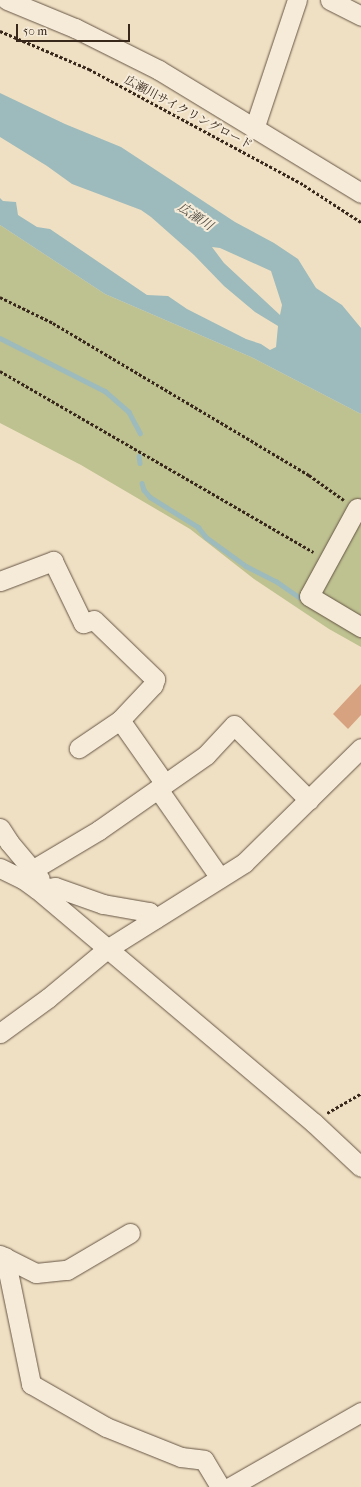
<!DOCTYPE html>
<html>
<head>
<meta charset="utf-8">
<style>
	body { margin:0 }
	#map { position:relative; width:361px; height:1487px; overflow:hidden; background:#f0e0c3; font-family:"IM FELL French Canon","Noto Serif JP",serif }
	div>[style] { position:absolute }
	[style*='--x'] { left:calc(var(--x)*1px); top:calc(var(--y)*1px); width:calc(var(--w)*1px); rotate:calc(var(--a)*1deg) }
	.green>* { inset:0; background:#bec190 }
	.water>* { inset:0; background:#9dbbbc }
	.stream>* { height:4.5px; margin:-2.25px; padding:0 2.25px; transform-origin:2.25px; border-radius:2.25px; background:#9dbbbc }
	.building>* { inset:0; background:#d6a280 }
	.path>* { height:2.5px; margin-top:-1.25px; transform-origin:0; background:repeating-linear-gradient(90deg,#38281c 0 3px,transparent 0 5px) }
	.roads { filter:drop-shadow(0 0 1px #665646) drop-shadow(0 0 1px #665646) }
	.minor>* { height:19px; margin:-9.5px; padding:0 9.5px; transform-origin:9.5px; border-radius:9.5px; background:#f5ebd8 }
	span { translate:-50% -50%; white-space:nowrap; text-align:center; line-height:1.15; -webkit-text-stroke:4px #f5ebd8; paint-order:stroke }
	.street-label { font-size:12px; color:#38281c }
	.water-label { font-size:13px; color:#514d44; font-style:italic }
	.scale { position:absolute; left:16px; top:24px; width:114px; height:18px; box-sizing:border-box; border:2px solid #38281c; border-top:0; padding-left:5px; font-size:12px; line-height:14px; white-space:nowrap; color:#38281c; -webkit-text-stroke:3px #f5ebd8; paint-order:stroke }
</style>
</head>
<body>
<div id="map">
	<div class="green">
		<i style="clip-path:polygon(0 225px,105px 294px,251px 357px,361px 414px,361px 647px,329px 629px,254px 579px,190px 529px,81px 465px,0 423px)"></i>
	</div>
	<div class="water">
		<i style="clip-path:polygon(evenodd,0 93px,65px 124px,121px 147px,235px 222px,274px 243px,298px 259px,316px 288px,342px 305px,361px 328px,361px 414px,251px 357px,105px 294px,0 225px,0 198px,3px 201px,16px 202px,18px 215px,37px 227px,50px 229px,147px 295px,168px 296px,187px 309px,246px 339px,261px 344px,270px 350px,276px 347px,278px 326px,255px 312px,224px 286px,194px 255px,151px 217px,141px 210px,72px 184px,47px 166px,0 137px,0 93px,212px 247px,220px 248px,271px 271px,282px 305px,280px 315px,224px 263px,212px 247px)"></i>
	</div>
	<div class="stream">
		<i style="--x:0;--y:338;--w:118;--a:26.8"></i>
		<i style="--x:105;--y:391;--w:32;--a:41"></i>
		<i style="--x:129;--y:412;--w:24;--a:62"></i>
		<i style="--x:139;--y:456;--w:7;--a:82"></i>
		<i style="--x:142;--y:483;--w:7;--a:74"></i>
		<i style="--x:144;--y:490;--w:9;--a:49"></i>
		<i style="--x:150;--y:497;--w:57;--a:32"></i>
		<i style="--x:198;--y:527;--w:13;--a:51"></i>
		<i style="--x:206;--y:537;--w:49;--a:35.9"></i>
		<i style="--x:246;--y:566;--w:34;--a:27"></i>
		<i style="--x:276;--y:581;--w:28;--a:35"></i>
	</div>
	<div class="building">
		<i style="clip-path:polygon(361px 684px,361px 715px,348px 729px,333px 714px)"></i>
	</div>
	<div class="path">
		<i style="--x:0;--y:31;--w:97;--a:23.1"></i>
		<i style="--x:89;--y:69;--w:244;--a:28.3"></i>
		<i style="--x:304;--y:185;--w:68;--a:33"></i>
		<i style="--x:0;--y:297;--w:59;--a:26.1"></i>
		<i style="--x:53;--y:323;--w:298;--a:30.7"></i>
		<i style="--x:309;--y:475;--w:43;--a:35.5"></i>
		<i style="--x:0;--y:371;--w:362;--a:30"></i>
		<i style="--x:327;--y:1113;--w:39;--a:-30"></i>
	</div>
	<div class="roads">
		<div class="minor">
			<i style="--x:7;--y:0;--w:74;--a:22.4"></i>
			<i style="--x:75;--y:28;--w:94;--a:26.6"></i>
			<i style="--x:159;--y:70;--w:237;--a:31.3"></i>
			<i style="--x:330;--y:0;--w:35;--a:27"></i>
			<i style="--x:254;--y:129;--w:136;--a:-71.6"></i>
			<i style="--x:357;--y:508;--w:100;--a:118.6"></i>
			<i style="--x:309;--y:596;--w:61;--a:30.8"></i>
			<i style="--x:0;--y:581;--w:57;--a:-20.7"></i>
			<i style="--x:53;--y:561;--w:69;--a:64.2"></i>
			<i style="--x:83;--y:623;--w:11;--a:-15"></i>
			<i style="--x:94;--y:620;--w:85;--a:44"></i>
			<i style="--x:155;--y:679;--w:6;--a:108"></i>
			<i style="--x:153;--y:685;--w:48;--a:133.3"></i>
			<i style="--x:120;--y:720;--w:50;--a:145.7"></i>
			<i style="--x:120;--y:720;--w:78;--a:54.9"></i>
			<i style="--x:158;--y:789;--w:108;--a:55.1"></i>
			<i style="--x:0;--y:828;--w:17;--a:57"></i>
			<i style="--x:9;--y:842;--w:48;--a:50"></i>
			<i style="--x:0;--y:868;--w:25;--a:26"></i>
			<i style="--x:23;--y:879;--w:17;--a:36"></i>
			<i style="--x:37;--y:889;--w:363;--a:40.2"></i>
			<i style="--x:314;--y:1123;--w:64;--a:43.1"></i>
			<i style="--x:23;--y:879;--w:13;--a:-45"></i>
			<i style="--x:32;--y:870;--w:78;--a:-30.8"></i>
			<i style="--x:99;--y:830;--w:131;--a:-35"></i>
			<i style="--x:206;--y:755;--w:41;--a:-47"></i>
			<i style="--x:234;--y:725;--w:106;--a:45"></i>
			<i style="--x:37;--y:889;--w:18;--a:-6"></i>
			<i style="--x:55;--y:887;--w:51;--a:19.5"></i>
			<i style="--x:103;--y:904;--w:47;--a:9.9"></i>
			<i style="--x:149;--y:912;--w:9;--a:49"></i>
			<i style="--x:0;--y:1033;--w:59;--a:-36.1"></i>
			<i style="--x:48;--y:998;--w:77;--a:-39.7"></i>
			<i style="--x:107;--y:949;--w:162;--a:-32.1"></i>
			<i style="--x:244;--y:863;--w:164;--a:-44.5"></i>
			<i style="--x:0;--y:1255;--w:40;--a:26.6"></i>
			<i style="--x:36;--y:1273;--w:31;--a:-6"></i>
			<i style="--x:67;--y:1270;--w:73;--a:-30.4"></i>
			<i style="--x:5;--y:1257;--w:130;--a:78.4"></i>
			<i style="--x:31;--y:1384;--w:86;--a:29.8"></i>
			<i style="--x:106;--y:1427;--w:81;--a:21.8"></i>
			<i style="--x:181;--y:1457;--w:23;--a:7"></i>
			<i style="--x:204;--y:1460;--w:31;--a:59"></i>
			<i style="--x:230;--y:1487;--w:151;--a:-29.8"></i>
		</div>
	</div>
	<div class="street-label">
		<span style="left:188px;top:113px;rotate:28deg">広瀬川サイクリングロード</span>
	</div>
	<div class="water-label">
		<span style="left:195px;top:217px;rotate:33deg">広瀬川</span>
	</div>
	<div class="scale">50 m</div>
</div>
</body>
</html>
